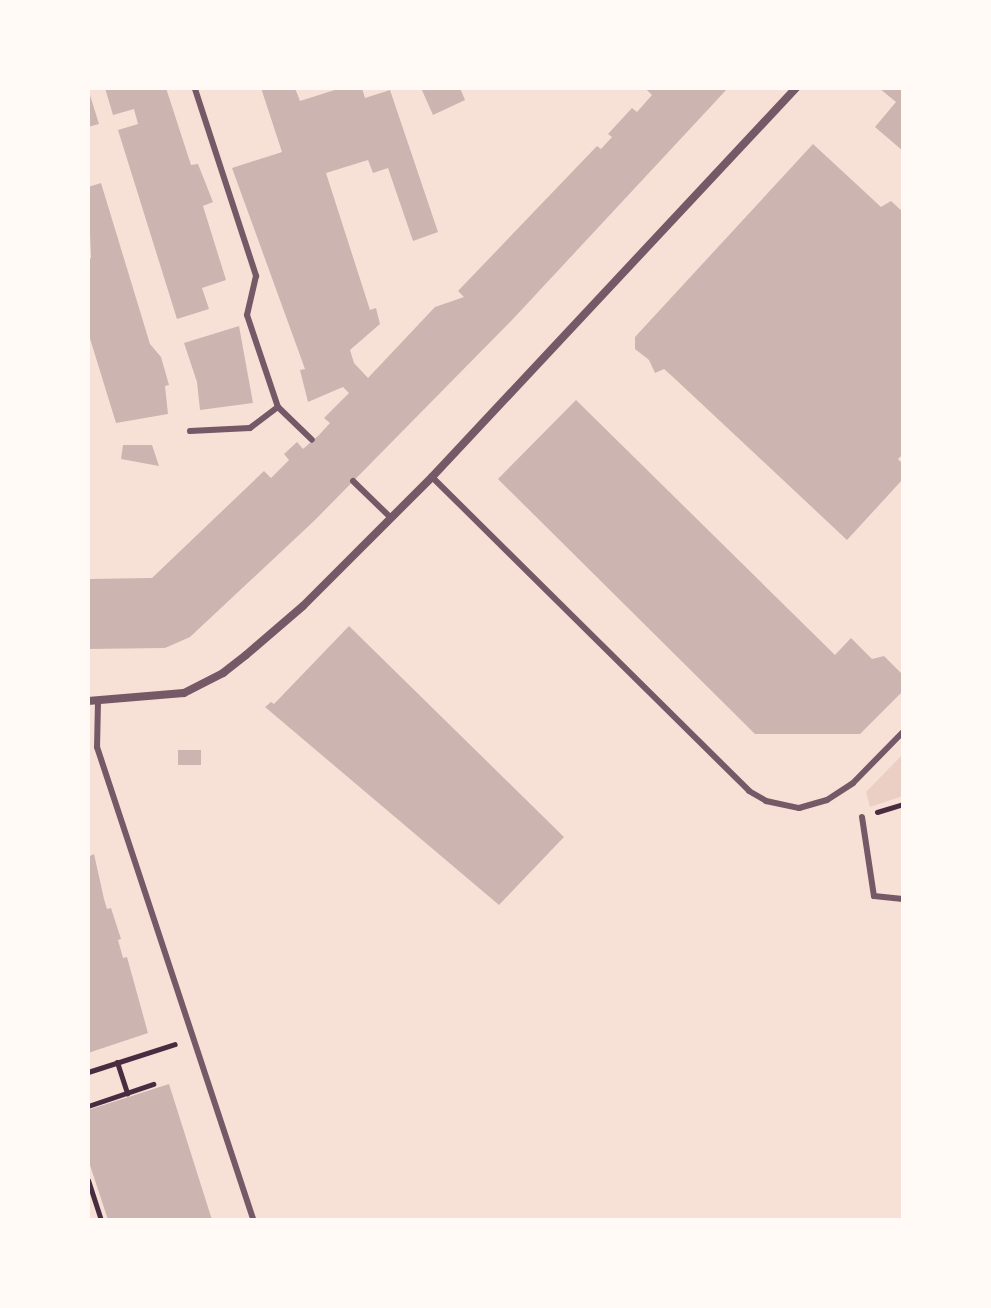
<!DOCTYPE html>
<html>
<head>
<meta charset="utf-8">
<style>
	body { margin:0 }
	#map { position:relative; width:991px; height:1308px; overflow:hidden; background:#f7e1d7; font-family:"Varela Round",sans-serif }
	div>[style] { position:absolute }
	[style*='--x'] { left:calc(var(--x)*1px); top:calc(var(--y)*1px); width:calc(var(--w)*1px); rotate:calc(var(--a)*1deg) }
	.green>* { inset:0; background:#ebcfc5 }
	.building>* { inset:0; background:#ccb4b1; transform-origin:0 0 }
	.path>* { height:5px; margin:-2.5px; padding:0 2.5px; transform-origin:2.5px; border-radius:2.5px; background:#4a2c40 }
	.service>* { height:6px; margin:-3px; padding:0 3px; transform-origin:3px; border-radius:3px; background:#755966 }
	.minor>* { height:8px; margin:-4px; padding:0 4px; transform-origin:4px; border-radius:4px; background:#755966 }
	span { translate:-50% -50%; white-space:nowrap; text-align:center; line-height:1.15; -webkit-text-stroke:8px #fffaf5; paint-order:stroke }
	.frame { position:absolute; inset:0; border:90px solid #fffaf5; pointer-events:none }
</style>
</head>
<body>
<div id="map">
	<div class="green">
		<i style="clip-path:polygon(903px 754px,903px 796px,870px 807px,866px 792px)"></i>
	</div>
	<div class="building">
		<i style="clip-path:polygon(105px 88px,166px 88px,191px 165px,198px 164px,213px 202px,203px 206px,226px 280px,202px 288px,209px 309px,177px 319px,118px 130px,138px 124px,134px 109px,113px 115px)"></i>
		<i style="clip-path:polygon(261px 88px,295px 88px,300px 101px,341px 88px,362px 88px,365px 98px,390px 90px,438px 232px,413px 241px,388px 168px,373px 173px,368px 160px,326px 173px,370px 310px,376px 308px,380px 324px,350px 350px,354px 363px,368px 378px,435px 307px,464px 297px,458px 291px,597px 146px,601px 149px,612px 137px,608px 134px,632px 108px,637px 112px,652px 95px,645px 88px,728px 88px,513px 319px,314px 521px,190px 637px,165px 648px,88px 649px,88px 579px,152px 578px,264px 471px,271px 478px,289px 460px,284px 454px,297px 442px,303px 449px,319px 435px,330px 423px,324px 418px,349px 393px,343px 387px,308px 402px,300px 370px,305px 369px,232px 168px,282px 152px)"></i>
		<i style="clip-path:polygon(421px 88px,460px 88px,465px 100px,433px 115px)"></i>
		<i style="clip-path:polygon(879px 88px,903px 88px,903px 151px,875px 127px,896px 102px)"></i>
		<i style="clip-path:polygon(89px 92px,99px 124px,88px 127px,88px 93px)"></i>
		<i style="clip-path:polygon(813px 144px,881px 207px,891px 201px,903px 212px,903px 454px,898px 459px,903px 464px,903px 479px,847px 540px,673px 377px,664px 369px,655px 373px,649px 360px,635px 349px,635px 337px)"></i>
		<i style="clip-path:polygon(101px 183px,150px 344px,161px 357px,169px 385px,165px 386px,168px 414px,116px 423px,88px 332px,88px 259px,91px 258px,88px 187px)"></i>
		<i style="clip-path:polygon(239px 326px,253px 403px,200px 410px,197px 382px,184px 343px)"></i>
		<i style="clip-path:polygon(576px 400px,835px 655px,851px 638px,872px 659px,884px 656px,903px 675px,903px 691px,860px 734px,755px 734px,498px 479px)"></i>
		<i style="clip-path:polygon(123px 445px,152px 445px,159px 466px,121px 459px)"></i>
		<i style="clip-path:polygon(349px 626px,564px 837px,499px 905px,265px 707px,271px 702px,274px 704px)"></i>
		<i style="left:201px;top:750px;width:15px;height:23px;rotate:90deg"></i>
		<i style="clip-path:polygon(94px 854px,104px 899px,107px 909px,111px 908px,121px 939px,118px 940px,123px 958px,127px 957px,148px 1033px,88px 1053px,88px 857px)"></i>
		<i style="clip-path:polygon(169px 1084px,212px 1220px,108px 1220px,88px 1159px,88px 1110px)"></i>
	</div>
	<div class="path">
		<i style="--x:877;--y:812;--w:27;--a:-17"></i>
		<i style="--x:117;--y:1062;--w:33;--a:72"></i>
		<i style="--x:88;--y:1072;--w:91;--a:-17.8"></i>
		<i style="--x:88;--y:1106;--w:69;--a:-18.7"></i>
		<i style="--x:88;--y:1180;--w:42;--a:72"></i>
	</div>
	<div class="service">
		<i style="--x:195;--y:89;--w:197;--a:71.9"></i>
		<i style="--x:256;--y:276;--w:40;--a:103"></i>
		<i style="--x:247;--y:315;--w:97;--a:71.4"></i>
		<i style="--x:278;--y:407;--w:47;--a:44.1"></i>
		<i style="--x:190;--y:431;--w:60;--a:-2.9"></i>
		<i style="--x:250;--y:428;--w:35;--a:-37"></i>
		<i style="--x:432;--y:477;--w:446;--a:44.7"></i>
		<i style="--x:749;--y:791;--w:20;--a:30"></i>
		<i style="--x:766;--y:801;--w:34;--a:12"></i>
		<i style="--x:799;--y:808;--w:29;--a:-16"></i>
		<i style="--x:827;--y:800;--w:31;--a:-33"></i>
		<i style="--x:853;--y:783;--w:71;--a:-45.6"></i>
		<i style="--x:353;--y:481;--w:53;--a:44.2"></i>
		<i style="--x:98;--y:701;--w:46;--a:91.2"></i>
		<i style="--x:97;--y:747;--w:498;--a:71.7"></i>
		<i style="--x:862;--y:817;--w:80;--a:81.4"></i>
		<i style="--x:874;--y:896;--w:29;--a:6"></i>
	</div>
	<div class="minor">
		<i style="--x:88;--y:701;--w:96;--a:-4.8"></i>
		<i style="--x:184;--y:693;--w:44;--a:-27.1"></i>
		<i style="--x:223;--y:673;--w:29;--a:-38"></i>
		<i style="--x:246;--y:655;--w:75;--a:-40.7"></i>
		<i style="--x:303;--y:606;--w:182;--a:-45"></i>
		<i style="--x:432;--y:477;--w:533;--a:-46.9"></i>
	</div>
	<div class="frame"></div>
</div>
</body>
</html>
